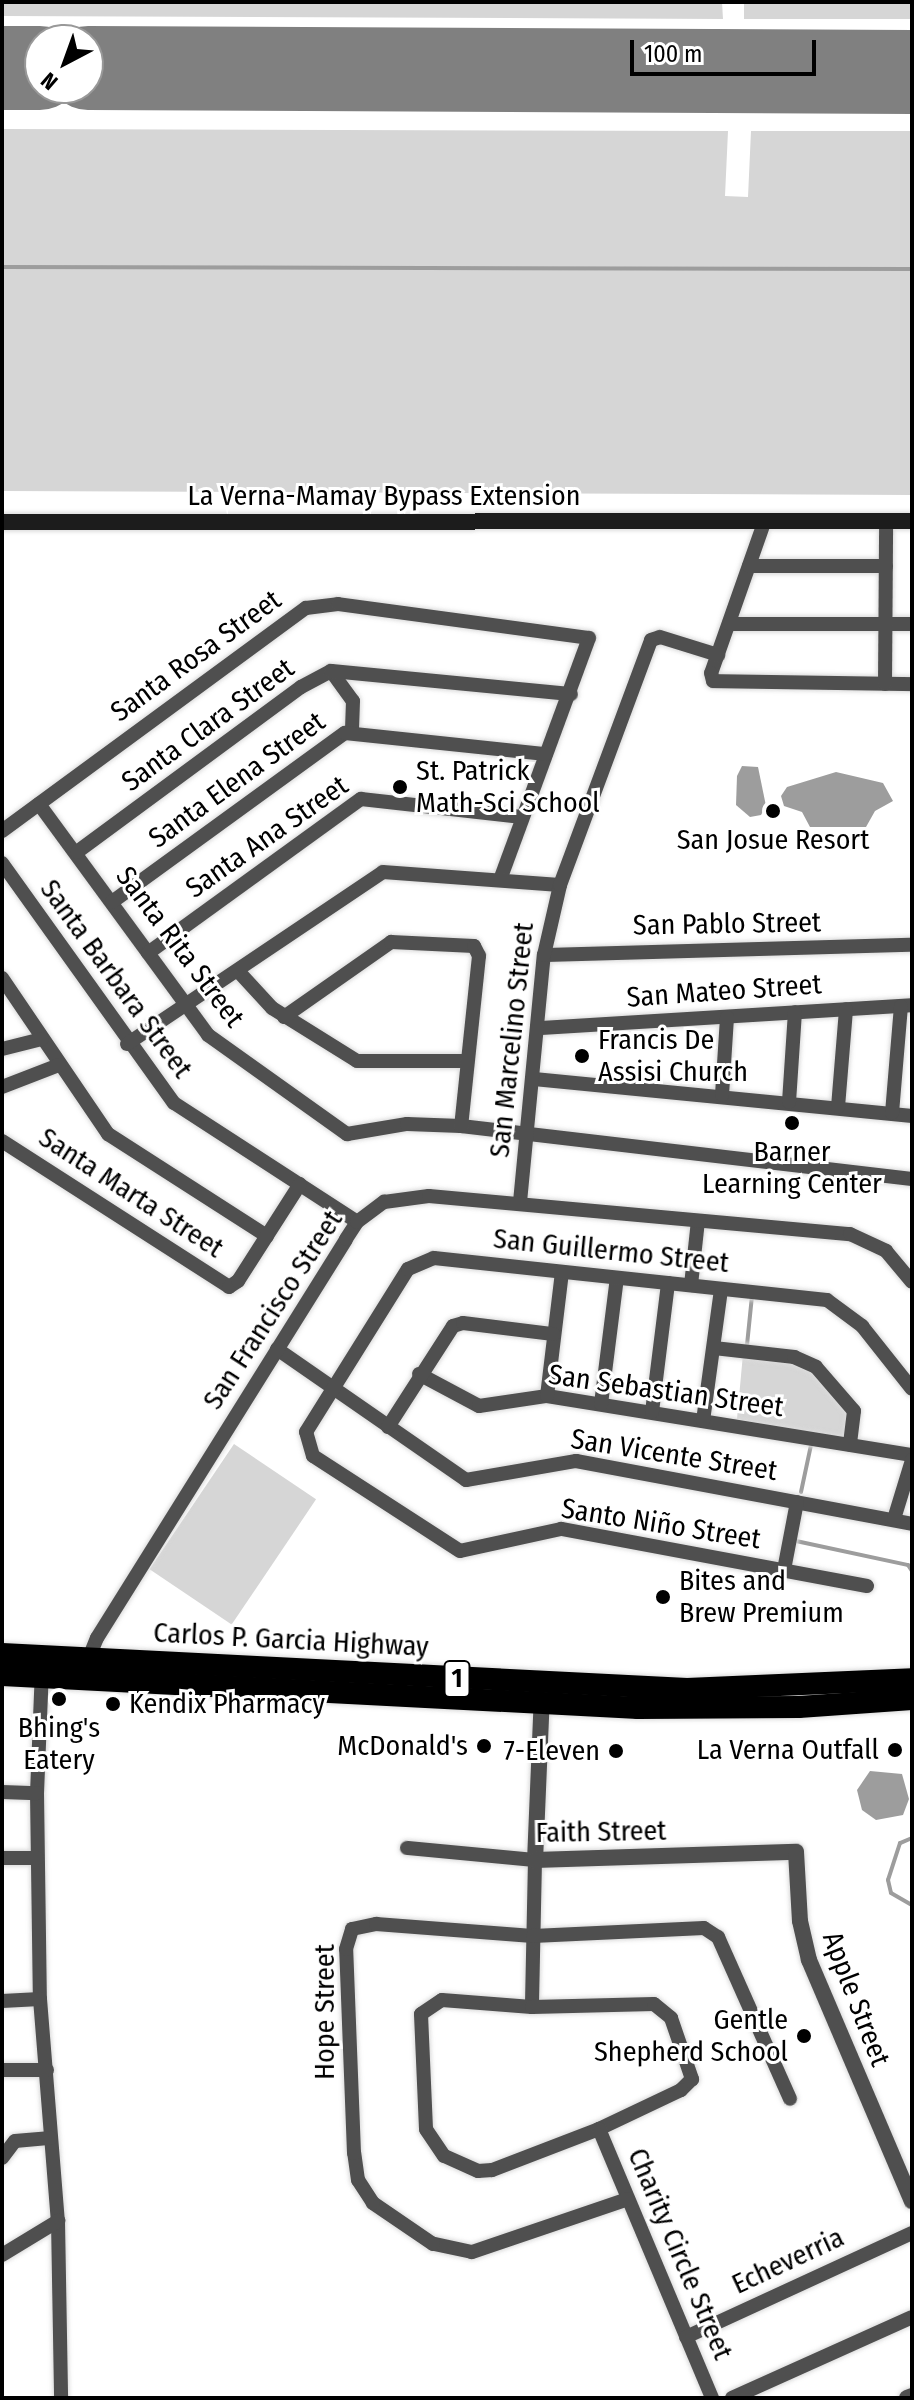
<!DOCTYPE html>
<html>
<head>
<meta charset="utf-8">
<style>
	body { margin:0 }
	#map { position:relative; width:914px; height:2400px; overflow:hidden; background:#fff; font-family:"Fira Sans Condensed",sans-serif }
	div>[style] { position:absolute }
	[style*='--x'] { left:calc(var(--x)*1px); top:calc(var(--y)*1px); width:calc(var(--w)*1px); rotate:calc(var(--a)*1deg) }
	.green>* { inset:0; background:#d6d6d6; transform-origin:0 0 }
	.water>* { inset:0; background:#9d9d9d }
	.stream>* { height:4px; margin:-2px; padding:0 2px; transform-origin:2px; border-radius:2px; background:#9d9d9d }
	.runway>* { height:84px; margin:-42px; padding:0 42px; transform-origin:42px; border-radius:42px; background:#808080 }
	.roads { filter:drop-shadow(0 0 2px #dbdbdb) drop-shadow(0 0 2px #dbdbdb) }
	.minor>* { height:14px; margin:-7px; padding:0 7px; transform-origin:7px; border-radius:7px; background:#4f4f4f }
	.tertiary>* { height:16px; margin:-8px; padding:0 8px; transform-origin:8px; border-radius:8px; background:#4f4f4f }
	.secondary>* { height:16px; margin:-8px; padding:0 8px; transform-origin:8px; border-radius:8px; background:#1c1c1c }
	.trunk>* { height:22px; margin:-11px; padding:0 11px; transform-origin:11px; border-radius:11px; background:#000 }
	.dots>* { width:22px; height:22px; translate:-50% -50%; box-sizing:border-box; border:4px solid #fff; border-radius:50% }
	span { translate:-50% -50%; white-space:nowrap; text-align:center; line-height:1.15; -webkit-text-stroke:6px #fff; paint-order:stroke }
	.shield-label span { padding:2px 6px; background:#fff; border:2px solid; border-radius:6px; -webkit-text-stroke-width:0 }
	.shield-label { font-size:26px; color:#000; font-weight:700 }
	.street-label { font-size:28px; color:#000 }
	.poi-label { font-size:28px; color:#000 }
	.left { translate:0 -50%; text-align:left }
	.right { translate:-100% -50%; text-align:right }
	.frame { position:absolute; inset:0; border:4px solid #000; pointer-events:none }
	.north { position:absolute; left:24px; top:24px; width:80px; height:80px; box-sizing:border-box; background:#fff; border:2px solid #999; border-radius:50%; rotate:221deg; font-size:22px; font-weight:700; line-height:32px; text-align:center; color:#000 }
	.north::after { content:''; display:block; margin:auto; width:28px; height:36px; background:#000; clip-path:polygon(50% 0,100% 100%,50% 72%,0 100%) }
	.scale { position:absolute; left:630px; top:40px; width:186px; height:36px; box-sizing:border-box; border:4px solid #000; border-top:0; padding-left:10px; font-size:24px; line-height:28px; white-space:nowrap; color:#000; -webkit-text-stroke:6px #fff; paint-order:stroke }
</style>
</head>
<body>
<div id="map">
	<div class="green">
		<i style="clip-path:polygon(2px 2px,722px 2px,723px 19px,2px 16px)"></i>
		<i style="left:744px;top:2px;width:168px;height:17px"></i>
		<i style="clip-path:polygon(2px 129px,728px 131px,725px 196px,748px 197px,751px 131px,912px 131px,912px 495px,2px 491px)"></i>
		<i style="clip-path:polygon(743px 1354px,787px 1360px,811px 1369px,848px 1410px,847px 1440px,737px 1419px)"></i>
		<i style="left:234px;top:1444px;width:99px;height:151px;rotate:34deg"></i>
	</div>
	<div class="water">
		<i style="clip-path:polygon(758px 767px,766px 806px,761px 815px,750px 817px,736px 805px,737px 776px,742px 766px)"></i>
		<i style="clip-path:polygon(836px 772px,883px 783px,893px 801px,875px 811px,866px 827px,810px 827px,802px 812px,784px 806px,781px 796px,787px 787px)"></i>
		<i style="clip-path:polygon(870px 1771px,902px 1774px,909px 1799px,903px 1815px,876px 1820px,862px 1810px,857px 1790px)"></i>
	</div>
	<div class="stream">
		<i style="--x:2;--y:267;--w:910;--a:0.13"></i>
		<i style="--x:747;--y:1345;--w:49;--a:-84.2"></i>
		<i style="--x:801;--y:1492;--w:48;--a:-78"></i>
		<i style="--x:796;--y:1541;--w:115;--a:12.1"></i>
		<i style="--x:908;--y:1565;--w:7;--a:56"></i>
		<i style="--x:912;--y:1838;--w:13;--a:157"></i>
		<i style="--x:900;--y:1843;--w:39;--a:108"></i>
		<i style="--x:888;--y:1880;--w:13;--a:77"></i>
		<i style="--x:891;--y:1893;--w:24;--a:30"></i>
	</div>
	<div class="runway">
		<i style="--x:2;--y:68;--w:38;--a:0"></i>
		<i style="--x:88;--y:68;--w:824;--a:0.28"></i>
	</div>
	<div class="roads">
		<div class="minor">
			<i style="--x:765;--y:520;--w:162;--a:109.4"></i>
			<i style="--x:711;--y:673;--w:8;--a:76"></i>
			<i style="--x:713;--y:681;--w:199;--a:0.9"></i>
			<i style="--x:749;--y:566;--w:137;--a:0"></i>
			<i style="--x:729;--y:624;--w:183;--a:0"></i>
			<i style="--x:331;--y:671;--w:37;--a:54"></i>
			<i style="--x:353;--y:701;--w:31;--a:92"></i>
			<i style="--x:885;--y:684;--w:163;--a:-89.6"></i>
			<i style="--x:39;--y:804;--w:286;--a:53.8"></i>
			<i style="--x:208;--y:1035;--w:171;--a:35.5"></i>
			<i style="--x:347;--y:1134;--w:61;--a:-9.5"></i>
			<i style="--x:407;--y:1124;--w:54;--a:2.1"></i>
			<i style="--x:461;--y:1126;--w:454;--a:6.7"></i>
			<i style="--x:2;--y:831;--w:377;--a:-36.3"></i>
			<i style="--x:306;--y:608;--w:32;--a:-7"></i>
			<i style="--x:338;--y:604;--w:253;--a:7.7"></i>
			<i style="--x:589;--y:638;--w:255;--a:110.2"></i>
			<i style="--x:77;--y:852;--w:278;--a:-36.4"></i>
			<i style="--x:301;--y:687;--w:34;--a:-28"></i>
			<i style="--x:331;--y:671;--w:241;--a:5.5"></i>
			<i style="--x:2;--y:863;--w:295;--a:54.4"></i>
			<i style="--x:174;--y:1103;--w:218;--a:33"></i>
			<i style="--x:112;--y:902;--w:288;--a:-36"></i>
			<i style="--x:345;--y:733;--w:202;--a:6"></i>
			<i style="--x:148;--y:953;--w:263;--a:-35.9"></i>
			<i style="--x:361;--y:799;--w:162;--a:6.4"></i>
			<i style="--x:544;--y:955;--w:368;--a:-1.6"></i>
			<i style="--x:238;--y:971;--w:50;--a:47.4"></i>
			<i style="--x:272;--y:1008;--w:100;--a:31.9"></i>
			<i style="--x:357;--y:1061;--w:108;--a:0"></i>
			<i style="--x:2;--y:978;--w:189;--a:55.8"></i>
			<i style="--x:108;--y:1134;--w:189;--a:32.7"></i>
			<i style="--x:284;--y:1017;--w:131;--a:-35"></i>
			<i style="--x:391;--y:942;--w:83;--a:2.8"></i>
			<i style="--x:474;--y:946;--w:11;--a:63"></i>
			<i style="--x:479;--y:956;--w:171;--a:96"></i>
			<i style="--x:540;--y:1028;--w:373;--a:-3.5"></i>
			<i style="--x:127;--y:1044;--w:308;--a:-33.9"></i>
			<i style="--x:383;--y:872;--w:177;--a:4.2"></i>
			<i style="--x:2;--y:1049;--w:41;--a:-14"></i>
			<i style="--x:534;--y:1079;--w:380;--a:5.6"></i>
			<i style="--x:2;--y:1087;--w:61;--a:-21.1"></i>
			<i style="--x:722;--y:1095;--w:78;--a:-86.3"></i>
			<i style="--x:789;--y:1102;--w:90;--a:-86.2"></i>
			<i style="--x:838;--y:1107;--w:98;--a:-85.3"></i>
			<i style="--x:892;--y:1113;--w:107;--a:-85.2"></i>
			<i style="--x:2;--y:1141;--w:270;--a:32.7"></i>
			<i style="--x:229;--y:1287;--w:11;--a:-34"></i>
			<i style="--x:238;--y:1281;--w:115;--a:-57.4"></i>
			<i style="--x:520;--y:1202;--w:248;--a:-84.5"></i>
			<i style="--x:544;--y:955;--w:72;--a:-77.1"></i>
			<i style="--x:560;--y:885;--w:261;--a:-69.6"></i>
			<i style="--x:651;--y:640;--w:9;--a:-18"></i>
			<i style="--x:660;--y:637;--w:61;--a:17.2"></i>
			<i style="--x:691;--y:1285;--w:64;--a:-83.8"></i>
			<i style="--x:714;--y:1348;--w:81;--a:6.4"></i>
			<i style="--x:794;--y:1357;--w:24;--a:24"></i>
			<i style="--x:816;--y:1367;--w:58;--a:49.2"></i>
			<i style="--x:854;--y:1411;--w:34;--a:97"></i>
			<i style="--x:277;--y:1349;--w:230;--a:34.7"></i>
			<i style="--x:466;--y:1480;--w:112;--a:-9.8"></i>
			<i style="--x:576;--y:1461;--w:342;--a:10.6"></i>
			<i style="--x:419;--y:1374;--w:68;--a:28.1"></i>
			<i style="--x:479;--y:1406;--w:69;--a:-8.4"></i>
			<i style="--x:547;--y:1396;--w:370;--a:9.2"></i>
			<i style="--x:547;--y:1396;--w:125;--a:-83.1"></i>
			<i style="--x:601;--y:1404;--w:127;--a:-82.8"></i>
			<i style="--x:652;--y:1412;--w:130;--a:-82.9"></i>
			<i style="--x:703;--y:1421;--w:133;--a:-82.2"></i>
			<i style="--x:388;--y:1427;--w:120;--a:-57.2"></i>
			<i style="--x:453;--y:1326;--w:10;--a:-17"></i>
			<i style="--x:463;--y:1323;--w:91;--a:7"></i>
			<i style="--x:894;--y:1519;--w:62;--a:-73"></i>
			<i style="--x:784;--y:1570;--w:69;--a:-79.2"></i>
			<i style="--x:867;--y:1586;--w:311;--a:-169.4"></i>
			<i style="--x:561;--y:1529;--w:103;--a:167.7"></i>
			<i style="--x:460;--y:1551;--w:175;--a:-147.1"></i>
			<i style="--x:313;--y:1456;--w:25;--a:-106"></i>
			<i style="--x:306;--y:1432;--w:192;--a:-58"></i>
			<i style="--x:408;--y:1269;--w:28;--a:-23"></i>
			<i style="--x:434;--y:1258;--w:395;--a:6.1"></i>
			<i style="--x:827;--y:1300;--w:44;--a:36.6"></i>
			<i style="--x:862;--y:1326;--w:80;--a:51.6"></i>
			<i style="--x:86;--y:1665;--w:29;--a:-68"></i>
			<i style="--x:97;--y:1638;--w:470;--a:-58"></i>
			<i style="--x:346;--y:1239;--w:20;--a:-57"></i>
			<i style="--x:357;--y:1222;--w:34;--a:-37"></i>
			<i style="--x:384;--y:1202;--w:45;--a:-7.6"></i>
			<i style="--x:429;--y:1196;--w:423;--a:5.2"></i>
			<i style="--x:850;--y:1234;--w:40;--a:25"></i>
			<i style="--x:886;--y:1251;--w:40;--a:50"></i>
			<i style="--x:42;--y:1669;--w:124;--a:92.3"></i>
			<i style="--x:37;--y:1793;--w:206;--a:89.2"></i>
			<i style="--x:40;--y:1999;--w:223;--a:85.4"></i>
			<i style="--x:58;--y:2221;--w:177;--a:89"></i>
			<i style="--x:2;--y:1792;--w:35;--a:2"></i>
			<i style="--x:407;--y:1848;--w:129;--a:5.4"></i>
			<i style="--x:535;--y:1860;--w:147;--a:91.2"></i>
			<i style="--x:2;--y:1858;--w:35;--a:0"></i>
			<i style="--x:442;--y:2000;--w:90;--a:4.4"></i>
			<i style="--x:532;--y:2007;--w:122;--a:-1.4"></i>
			<i style="--x:654;--y:2004;--w:22;--a:39"></i>
			<i style="--x:671;--y:2018;--w:65;--a:71"></i>
			<i style="--x:692;--y:2079;--w:16;--a:135"></i>
			<i style="--x:681;--y:2090;--w:91;--a:154.6"></i>
			<i style="--x:599;--y:2129;--w:115;--a:159"></i>
			<i style="--x:492;--y:2170;--w:14;--a:176"></i>
			<i style="--x:478;--y:2171;--w:37;--a:-156"></i>
			<i style="--x:444;--y:2156;--w:32;--a:-124"></i>
			<i style="--x:426;--y:2129;--w:115;--a:-92.5"></i>
			<i style="--x:421;--y:2014;--w:25;--a:-34"></i>
			<i style="--x:2;--y:2001;--w:38;--a:-3"></i>
			<i style="--x:2;--y:2070;--w:45;--a:0"></i>
			<i style="--x:599;--y:2129;--w:292;--a:67.2"></i>
			<i style="--x:2;--y:2158;--w:21;--a:-53"></i>
			<i style="--x:15;--y:2141;--w:36;--a:-5"></i>
			<i style="--x:628;--y:2199;--w:165;--a:161.2"></i>
			<i style="--x:472;--y:2252;--w:40;--a:-168"></i>
			<i style="--x:433;--y:2244;--w:73;--a:-145.7"></i>
			<i style="--x:373;--y:2203;--w:27;--a:-123"></i>
			<i style="--x:358;--y:2180;--w:27;--a:-98"></i>
			<i style="--x:354;--y:2153;--w:204;--a:-92.2"></i>
			<i style="--x:346;--y:1949;--w:21;--a:-73"></i>
			<i style="--x:352;--y:1929;--w:25;--a:-12"></i>
			<i style="--x:376;--y:1924;--w:157;--a:4.4"></i>
			<i style="--x:533;--y:1936;--w:171;--a:-2.7"></i>
			<i style="--x:704;--y:1928;--w:17;--a:33"></i>
			<i style="--x:718;--y:1937;--w:177;--a:66"></i>
			<i style="--x:2;--y:2255;--w:66;--a:-31.3"></i>
			<i style="--x:686;--y:2337;--w:249;--a:-24.7"></i>
			<i style="--x:732;--y:2398;--w:197;--a:-24.2"></i>
		</div>
		<div class="tertiary">
			<i style="--x:542;--y:1694;--w:166;--a:92.4"></i>
			<i style="--x:535;--y:1860;--w:261;--a:-1.8"></i>
			<i style="--x:796;--y:1852;--w:69;--a:86.7"></i>
			<i style="--x:800;--y:1921;--w:40;--a:77"></i>
			<i style="--x:809;--y:1960;--w:262;--a:66.9"></i>
			<i style="--x:907;--y:2398;--w:5;--a:-22"></i>
		</div>
		<div class="secondary">
			<i style="--x:2;--y:522;--w:910;--a:-0.06"></i>
		</div>
		<div class="trunk">
			<i style="--x:2;--y:1654;--w:686;--a:2.92"></i>
			<i style="--x:687;--y:1689;--w:225;--a:-2.5"></i>
			<i style="--x:2;--y:1675;--w:637;--a:2.97"></i>
			<i style="--x:638;--y:1708;--w:161;--a:-0.4"></i>
			<i style="--x:799;--y:1707;--w:113;--a:-4"></i>
		</div>
	</div>
	<div class="dots">
		<i style="left:400px;top:787px;background:#000"></i>
		<i style="left:773px;top:811px;background:#000"></i>
		<i style="left:582px;top:1056px;background:#000"></i>
		<i style="left:792px;top:1123px;background:#000"></i>
		<i style="left:663px;top:1597px;background:#000"></i>
		<i style="left:59px;top:1699px;background:#000"></i>
		<i style="left:113px;top:1704px;background:#000"></i>
		<i style="left:484px;top:1746px;background:#000"></i>
		<i style="left:895px;top:1750px;background:#000"></i>
		<i style="left:616px;top:1751px;background:#000"></i>
		<i style="left:804px;top:2036px;background:#000"></i>
	</div>
	<div class="shield-label">
		<span style="left:457px;top:1679px">1</span>
	</div>
	<div class="street-label">
		<span style="left:384px;top:496px">La Verna-Mamay Bypass Extension</span>
		<span style="left:196px;top:656px;rotate:-36deg">Santa Rosa Street</span>
		<span style="left:208px;top:725px;rotate:-36deg">Santa Clara Street</span>
		<span style="left:237px;top:780px;rotate:-36deg">Santa Elena Street</span>
		<span style="left:267px;top:837px;rotate:-35deg">Santa Ana Street</span>
		<span style="left:727px;top:924px;rotate:-1deg">San Pablo Street</span>
		<span style="left:180px;top:947px;rotate:53deg">Santa Rita Street</span>
		<span style="left:116px;top:979px;rotate:54deg">Santa Barbara Street</span>
		<span style="left:724px;top:991px;rotate:-4deg">San Mateo Street</span>
		<span style="left:512px;top:1040px;rotate:-84deg">San Marcelino Street</span>
		<span style="left:131px;top:1193px;rotate:33deg">Santa Marta Street</span>
		<span style="left:611px;top:1251px;rotate:6deg">San Guillermo Street</span>
		<span style="left:273px;top:1310px;rotate:-57deg">San Francisco Street</span>
		<span style="left:666px;top:1391px;rotate:8deg">San Sebastian Street</span>
		<span style="left:674px;top:1455px;rotate:9deg">San Vicente Street</span>
		<span style="left:661px;top:1524px;rotate:9deg">Santo Niño Street</span>
		<span style="left:291px;top:1640px;rotate:3deg">Carlos P. Garcia Highway</span>
		<span style="left:601px;top:1832px;rotate:-1deg">Faith Street</span>
		<span style="left:856px;top:1999px;rotate:69deg">Apple Street</span>
		<span style="left:325px;top:2012px;rotate:-90deg">Hope Street</span>
		<span style="left:680px;top:2254px;rotate:67deg">Charity Circle Street</span>
		<span style="left:788px;top:2261px;rotate:-25deg">Echeverria</span>
	</div>
	<div class="poi-label">
		<span class="left" style="left:416px;top:787px">St. Patrick<br>Math-Sci School</span>
		<span style="left:773px;top:840px">San Josue Resort</span>
		<span class="left" style="left:598px;top:1056px">Francis De<br>Assisi Church</span>
		<span style="left:792px;top:1168px">Barner<br>Learning Center</span>
		<span class="left" style="left:679px;top:1597px">Bites and<br>Brew Premium</span>
		<span class="left" style="left:129px;top:1704px">Kendix Pharmacy</span>
		<span style="left:59px;top:1744px">Bhing's<br>Eatery</span>
		<span class="right" style="left:468px;top:1746px">McDonald's</span>
		<span class="right" style="left:879px;top:1750px">La Verna Outfall</span>
		<span class="right" style="left:600px;top:1751px">7-Eleven</span>
		<span class="right" style="left:788px;top:2036px">Gentle<br>Shepherd School</span>
	</div>
	<div class="frame"></div>
	<div class="north">N</div>
	<div class="scale">100 m</div>
</div>
</body>
</html>
